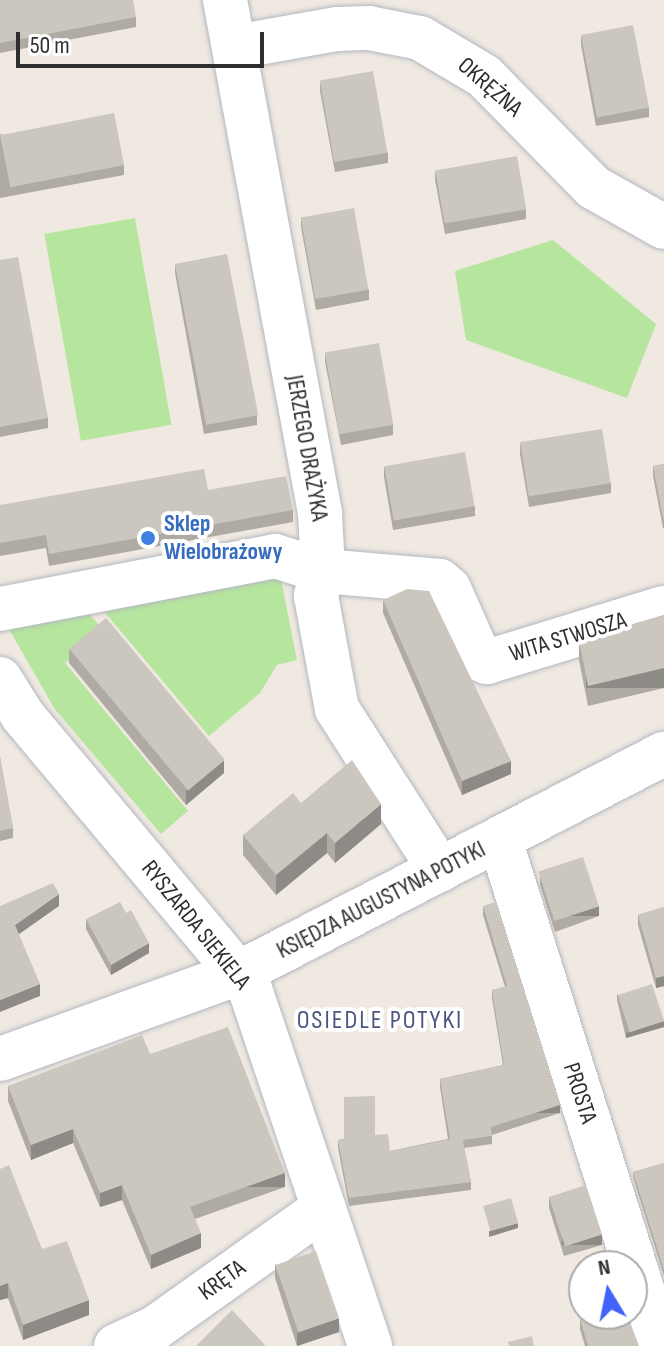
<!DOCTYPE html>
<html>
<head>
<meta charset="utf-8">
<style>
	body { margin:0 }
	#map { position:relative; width:664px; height:1346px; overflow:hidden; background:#efe9e1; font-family:"Sofia Sans Condensed",sans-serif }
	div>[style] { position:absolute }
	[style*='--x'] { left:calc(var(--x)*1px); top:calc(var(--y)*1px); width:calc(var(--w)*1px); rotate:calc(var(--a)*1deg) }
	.green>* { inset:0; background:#b6e59e; transform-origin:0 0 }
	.roads { filter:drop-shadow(0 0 2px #b4b7c1) drop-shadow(0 0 2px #b4b7c1) }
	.minor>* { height:44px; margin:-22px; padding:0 22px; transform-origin:22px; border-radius:22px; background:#fff }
	.wall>* { inset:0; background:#afaba4 }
	.shaded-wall>* { inset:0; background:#8e8b86; transform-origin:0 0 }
	.building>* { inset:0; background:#cbc7bf; transform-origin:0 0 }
	.dots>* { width:22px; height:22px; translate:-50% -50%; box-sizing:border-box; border:4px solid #fff; border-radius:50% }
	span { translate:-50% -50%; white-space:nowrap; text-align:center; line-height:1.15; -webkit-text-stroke:8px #fff; paint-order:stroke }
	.street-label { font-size:24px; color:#2e2e2e }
	.shop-label { font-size:24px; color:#366cbe; font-weight:700 }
	.left { translate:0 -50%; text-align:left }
	.neighbourhood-label { font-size:26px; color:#4d5680; letter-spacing:2px }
	.north { position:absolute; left:568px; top:1250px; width:80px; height:80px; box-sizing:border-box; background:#fff; border:2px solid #ababab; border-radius:50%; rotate:350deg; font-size:22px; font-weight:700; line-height:32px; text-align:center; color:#2e2e2e }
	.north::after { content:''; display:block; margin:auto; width:28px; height:36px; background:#4264fb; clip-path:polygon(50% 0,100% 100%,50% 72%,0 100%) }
	.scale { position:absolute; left:16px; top:32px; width:248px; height:36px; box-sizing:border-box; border:4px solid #2e2e2e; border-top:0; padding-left:10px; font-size:24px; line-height:28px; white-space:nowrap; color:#2e2e2e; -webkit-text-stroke:6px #fff; paint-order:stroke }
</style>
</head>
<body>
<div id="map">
	<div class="green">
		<i style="left:135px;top:218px;width:210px;height:92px;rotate:80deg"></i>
		<i style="clip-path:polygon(553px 240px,656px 324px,627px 398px,466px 340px,455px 271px)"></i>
		<i style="clip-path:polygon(280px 574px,297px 660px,277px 665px,260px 693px,209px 736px,102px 609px)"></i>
		<i style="clip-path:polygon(86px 610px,104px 631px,65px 663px,188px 811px,161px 834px,54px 708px,9px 629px)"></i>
	</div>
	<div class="roads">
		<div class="minor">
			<i style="--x:225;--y:0;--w:522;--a:79.51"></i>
			<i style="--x:320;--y:513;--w:58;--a:87"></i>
			<i style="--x:323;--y:571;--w:26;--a:106"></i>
			<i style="--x:316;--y:596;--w:115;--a:79.5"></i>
			<i style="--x:337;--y:709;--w:191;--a:57.4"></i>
			<i style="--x:235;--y:47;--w:104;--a:-10"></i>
			<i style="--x:337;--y:29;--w:32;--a:-2"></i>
			<i style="--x:369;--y:28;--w:52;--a:11.1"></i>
			<i style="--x:420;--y:38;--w:74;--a:30.7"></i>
			<i style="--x:484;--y:76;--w:156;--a:45.5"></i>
			<i style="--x:593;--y:187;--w:81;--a:29.4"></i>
			<i style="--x:0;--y:609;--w:280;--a:-10.9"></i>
			<i style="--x:275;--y:556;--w:50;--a:17.4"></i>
			<i style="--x:323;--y:571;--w:117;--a:4.9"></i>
			<i style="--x:440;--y:581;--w:12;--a:42"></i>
			<i style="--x:449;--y:589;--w:77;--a:66.1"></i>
			<i style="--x:480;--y:659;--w:8;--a:23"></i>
			<i style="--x:487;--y:662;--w:185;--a:-17"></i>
			<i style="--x:0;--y:679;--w:44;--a:58.1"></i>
			<i style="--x:23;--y:716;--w:352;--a:50.1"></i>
			<i style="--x:249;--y:986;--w:380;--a:71.4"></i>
			<i style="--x:500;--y:840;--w:531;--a:72.45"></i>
			<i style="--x:0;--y:1059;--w:256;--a:-19.8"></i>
			<i style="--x:241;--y:972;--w:476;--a:-27.3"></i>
			<i style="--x:116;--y:1346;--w:43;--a:-24.8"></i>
			<i style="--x:155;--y:1328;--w:207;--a:-35.4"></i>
		</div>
	</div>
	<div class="wall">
		<i style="clip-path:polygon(0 0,136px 17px,136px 27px,0 53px)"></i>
		<i style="clip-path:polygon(581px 35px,649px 107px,649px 117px,596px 126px,581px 45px)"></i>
		<i style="clip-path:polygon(320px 81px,388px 153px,388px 163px,335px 172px,320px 91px)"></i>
		<i style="clip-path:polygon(0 134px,124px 165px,124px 175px,0 198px)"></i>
		<i style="clip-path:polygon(435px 171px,526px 209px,526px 219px,445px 234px,435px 180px)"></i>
		<i style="clip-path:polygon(301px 217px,369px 290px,369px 300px,316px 310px,301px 227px)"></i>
		<i style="clip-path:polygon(0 260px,48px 418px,48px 428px,0 437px)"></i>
		<i style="clip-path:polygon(175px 263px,257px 415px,257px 425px,204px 434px,175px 273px)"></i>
		<i style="clip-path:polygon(325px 352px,393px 425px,393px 435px,341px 445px,325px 362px)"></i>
		<i style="clip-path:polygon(520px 444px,611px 483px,611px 493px,529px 507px,520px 454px)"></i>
		<i style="clip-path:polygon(664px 464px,664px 528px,663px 528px,653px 476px,653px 466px)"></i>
		<i style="clip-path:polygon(384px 467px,475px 506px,475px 516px,393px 530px,384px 477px)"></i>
		<i style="clip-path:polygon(208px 490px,293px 510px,293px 522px,49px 566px,46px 548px,0 556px,0 505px)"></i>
		<i style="clip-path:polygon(383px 600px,511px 774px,462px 795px,383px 613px)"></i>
		<i style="clip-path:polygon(664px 615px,664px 688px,588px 706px,579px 660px,579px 640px)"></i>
		<i style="clip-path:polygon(69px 649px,224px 773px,186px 805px,69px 663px)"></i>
		<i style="clip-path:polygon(0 757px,13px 828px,13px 838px,0 841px)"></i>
		<i style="clip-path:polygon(301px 803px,381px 824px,335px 863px,327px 853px,276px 895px,243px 855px,243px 835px)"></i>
		<i style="clip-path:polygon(540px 875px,599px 916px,555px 932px,540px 885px)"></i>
		<i style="clip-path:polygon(483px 906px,560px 1113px,492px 1135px,492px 1144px,464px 1148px,471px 1182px,471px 1190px,349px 1206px,338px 1148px,338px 1140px,375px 1135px,390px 1151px,448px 1139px,440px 1087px,440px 1079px,503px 1065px,492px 998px,492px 990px,505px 987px,483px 915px)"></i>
		<i style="clip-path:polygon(664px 907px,664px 986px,656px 988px,638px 925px,638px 915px)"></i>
		<i style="clip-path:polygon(86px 919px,149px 953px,111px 975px,86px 929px)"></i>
		<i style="clip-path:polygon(617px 994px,664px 1027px,626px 1038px,617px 1000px)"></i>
		<i style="clip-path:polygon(150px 1054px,285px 1187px,195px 1219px,201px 1248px,151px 1269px,122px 1200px,100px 1207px,73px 1143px,31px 1160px,8px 1101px,8px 1086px)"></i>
		<i style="clip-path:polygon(664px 1163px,664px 1276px,633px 1177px,633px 1172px)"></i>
		<i style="clip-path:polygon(0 1169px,42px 1249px,89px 1315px,23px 1340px,8px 1298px,0 1300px)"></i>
		<i style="clip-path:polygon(549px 1198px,602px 1245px,564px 1256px,549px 1208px)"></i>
		<i style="clip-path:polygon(275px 1264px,339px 1332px,297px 1346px,275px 1278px)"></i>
		<i style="clip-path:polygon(580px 1319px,639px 1346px,585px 1346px,580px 1329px)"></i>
	</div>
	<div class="shaded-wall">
		<i style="left:664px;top:668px;width:20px;height:78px;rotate:90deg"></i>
		<i style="clip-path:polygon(224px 760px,224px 773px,186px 805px,186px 791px)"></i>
		<i style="clip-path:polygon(511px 761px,511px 774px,462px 795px,462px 781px)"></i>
		<i style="clip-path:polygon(381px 804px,381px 824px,335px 863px,335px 843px)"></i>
		<i style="clip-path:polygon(327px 833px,327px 853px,276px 895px,276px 875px)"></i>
		<i style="clip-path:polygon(59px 894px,59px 906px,15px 937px,15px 925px)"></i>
		<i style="left:599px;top:906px;width:10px;height:47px;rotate:90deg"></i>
		<i style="clip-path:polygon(149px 943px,149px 953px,111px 975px,111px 965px)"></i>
		<i style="clip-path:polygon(664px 976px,664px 986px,656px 988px,656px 978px)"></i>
		<i style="clip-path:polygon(40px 984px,40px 996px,0 1012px,0 1000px)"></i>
		<i style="clip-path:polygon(664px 1021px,664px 1027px,626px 1038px,626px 1033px)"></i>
		<i style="left:560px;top:1105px;width:8px;height:72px;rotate:90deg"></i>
		<i style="clip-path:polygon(73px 1129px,73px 1143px,31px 1160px,31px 1145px)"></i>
		<i style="left:285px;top:1173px;width:14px;height:101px;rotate:90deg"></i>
		<i style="clip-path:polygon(122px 1185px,122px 1200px,100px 1207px,100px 1193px)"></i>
		<i style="clip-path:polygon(518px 1223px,518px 1228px,489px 1237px,489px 1231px)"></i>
		<i style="clip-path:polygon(201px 1233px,201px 1248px,151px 1269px,151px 1255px)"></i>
		<i style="left:602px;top:1235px;width:10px;height:40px;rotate:90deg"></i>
		<i style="clip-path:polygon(8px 1283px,8px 1298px,0 1300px,0 1286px)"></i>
		<i style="clip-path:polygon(89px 1300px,89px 1315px,23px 1340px,23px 1325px)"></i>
		<i style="clip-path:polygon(339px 1318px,339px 1332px,297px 1346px,297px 1333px)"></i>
	</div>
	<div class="building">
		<i style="clip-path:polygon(0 0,133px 0,136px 17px,0 43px)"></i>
		<i style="left:633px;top:25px;width:84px;height:53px;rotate:79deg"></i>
		<i style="left:373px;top:71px;width:83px;height:54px;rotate:80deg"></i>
		<i style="left:114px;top:113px;width:53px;height:116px;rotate:79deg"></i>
		<i style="left:517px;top:156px;width:54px;height:83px;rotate:80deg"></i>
		<i style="left:354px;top:208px;width:83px;height:54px;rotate:80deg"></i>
		<i style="left:227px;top:254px;width:164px;height:53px;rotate:79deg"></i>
		<i style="clip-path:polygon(18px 257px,48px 418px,0 427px,0 260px)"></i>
		<i style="left:379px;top:343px;width:83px;height:55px;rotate:80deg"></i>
		<i style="left:602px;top:429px;width:55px;height:83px;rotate:81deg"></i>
		<i style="left:465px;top:452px;width:55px;height:82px;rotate:80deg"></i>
		<i style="clip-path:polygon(664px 464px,664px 518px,663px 518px,653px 466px)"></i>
		<i style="clip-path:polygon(204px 469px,208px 490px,286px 476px,293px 510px,49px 554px,46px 535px,0 543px,0 505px)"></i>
		<i style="clip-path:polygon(407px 589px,429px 591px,511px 761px,462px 781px,383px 600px)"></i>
		<i style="clip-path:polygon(664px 615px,664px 668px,588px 686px,579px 640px)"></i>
		<i style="left:106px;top:618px;width:185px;height:48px;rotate:50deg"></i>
		<i style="clip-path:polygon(0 757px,13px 828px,0 831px)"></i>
		<i style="clip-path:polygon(352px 760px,381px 804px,335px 843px,327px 833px,276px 875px,243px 835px,293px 793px,301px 803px)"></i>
		<i style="left:583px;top:857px;width:52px;height:47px;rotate:72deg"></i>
		<i style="clip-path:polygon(53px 883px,59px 894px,15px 925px,40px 984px,0 1000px,0 906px)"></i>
		<i style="clip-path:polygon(120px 902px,126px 913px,131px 910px,149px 943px,111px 965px,86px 919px)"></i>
		<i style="clip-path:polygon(496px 902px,560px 1105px,491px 1127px,492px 1136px,463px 1140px,471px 1182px,349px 1198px,338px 1140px,344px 1139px,344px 1097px,375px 1096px,375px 1135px,388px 1134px,390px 1151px,418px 1146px,450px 1139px,440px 1079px,504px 1065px,492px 990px,507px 986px,483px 906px)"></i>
		<i style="clip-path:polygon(664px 907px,664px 976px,656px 978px,638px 915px)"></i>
		<i style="left:652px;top:984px;width:39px;height:36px;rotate:72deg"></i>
		<i style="clip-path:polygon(228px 1027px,285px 1173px,190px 1207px,201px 1233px,151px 1255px,122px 1185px,100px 1193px,73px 1129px,31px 1145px,8px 1086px,142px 1035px,150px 1054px)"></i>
		<i style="clip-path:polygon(664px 1163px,664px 1270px,633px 1172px)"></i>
		<i style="clip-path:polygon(9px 1165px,42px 1249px,67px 1241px,89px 1300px,23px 1325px,8px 1283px,0 1286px,0 1169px)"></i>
		<i style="left:586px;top:1185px;width:52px;height:39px;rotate:72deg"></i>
		<i style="left:511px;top:1198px;width:26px;height:29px;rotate:74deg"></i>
		<i style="left:316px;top:1251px;width:71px;height:43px;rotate:71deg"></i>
		<i style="clip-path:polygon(232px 1310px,265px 1345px,264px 1346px,196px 1346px)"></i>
		<i style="clip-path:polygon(608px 1314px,627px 1314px,639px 1346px,588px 1346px,580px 1319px)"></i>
		<i style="clip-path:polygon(532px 1336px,534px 1346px,509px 1346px,508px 1342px)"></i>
	</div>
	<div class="dots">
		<i style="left:148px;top:538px;background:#3f7fe0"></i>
	</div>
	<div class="street-label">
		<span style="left:490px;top:87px;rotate:41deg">OKRĘŻNA</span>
		<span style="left:307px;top:448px;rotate:80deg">JERZEGO DRAŻYKA</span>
		<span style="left:568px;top:637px;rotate:-17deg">WITA STWOSZA</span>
		<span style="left:381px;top:900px;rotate:-27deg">KSIĘDZA AUGUSTYNA POTYKI</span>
		<span style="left:196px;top:925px;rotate:51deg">RYSZARDA SIEKIELA</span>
		<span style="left:580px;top:1093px;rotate:72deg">PROSTA</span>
		<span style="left:222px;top:1280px;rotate:-36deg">KRĘTA</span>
	</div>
	<div class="shop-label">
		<span class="left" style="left:164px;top:538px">Sklep<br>Wielobrażowy</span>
	</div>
	<div class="neighbourhood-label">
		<span style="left:380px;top:1021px">OSIEDLE POTYKI</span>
	</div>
	<div class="north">N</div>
	<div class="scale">50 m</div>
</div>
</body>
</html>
